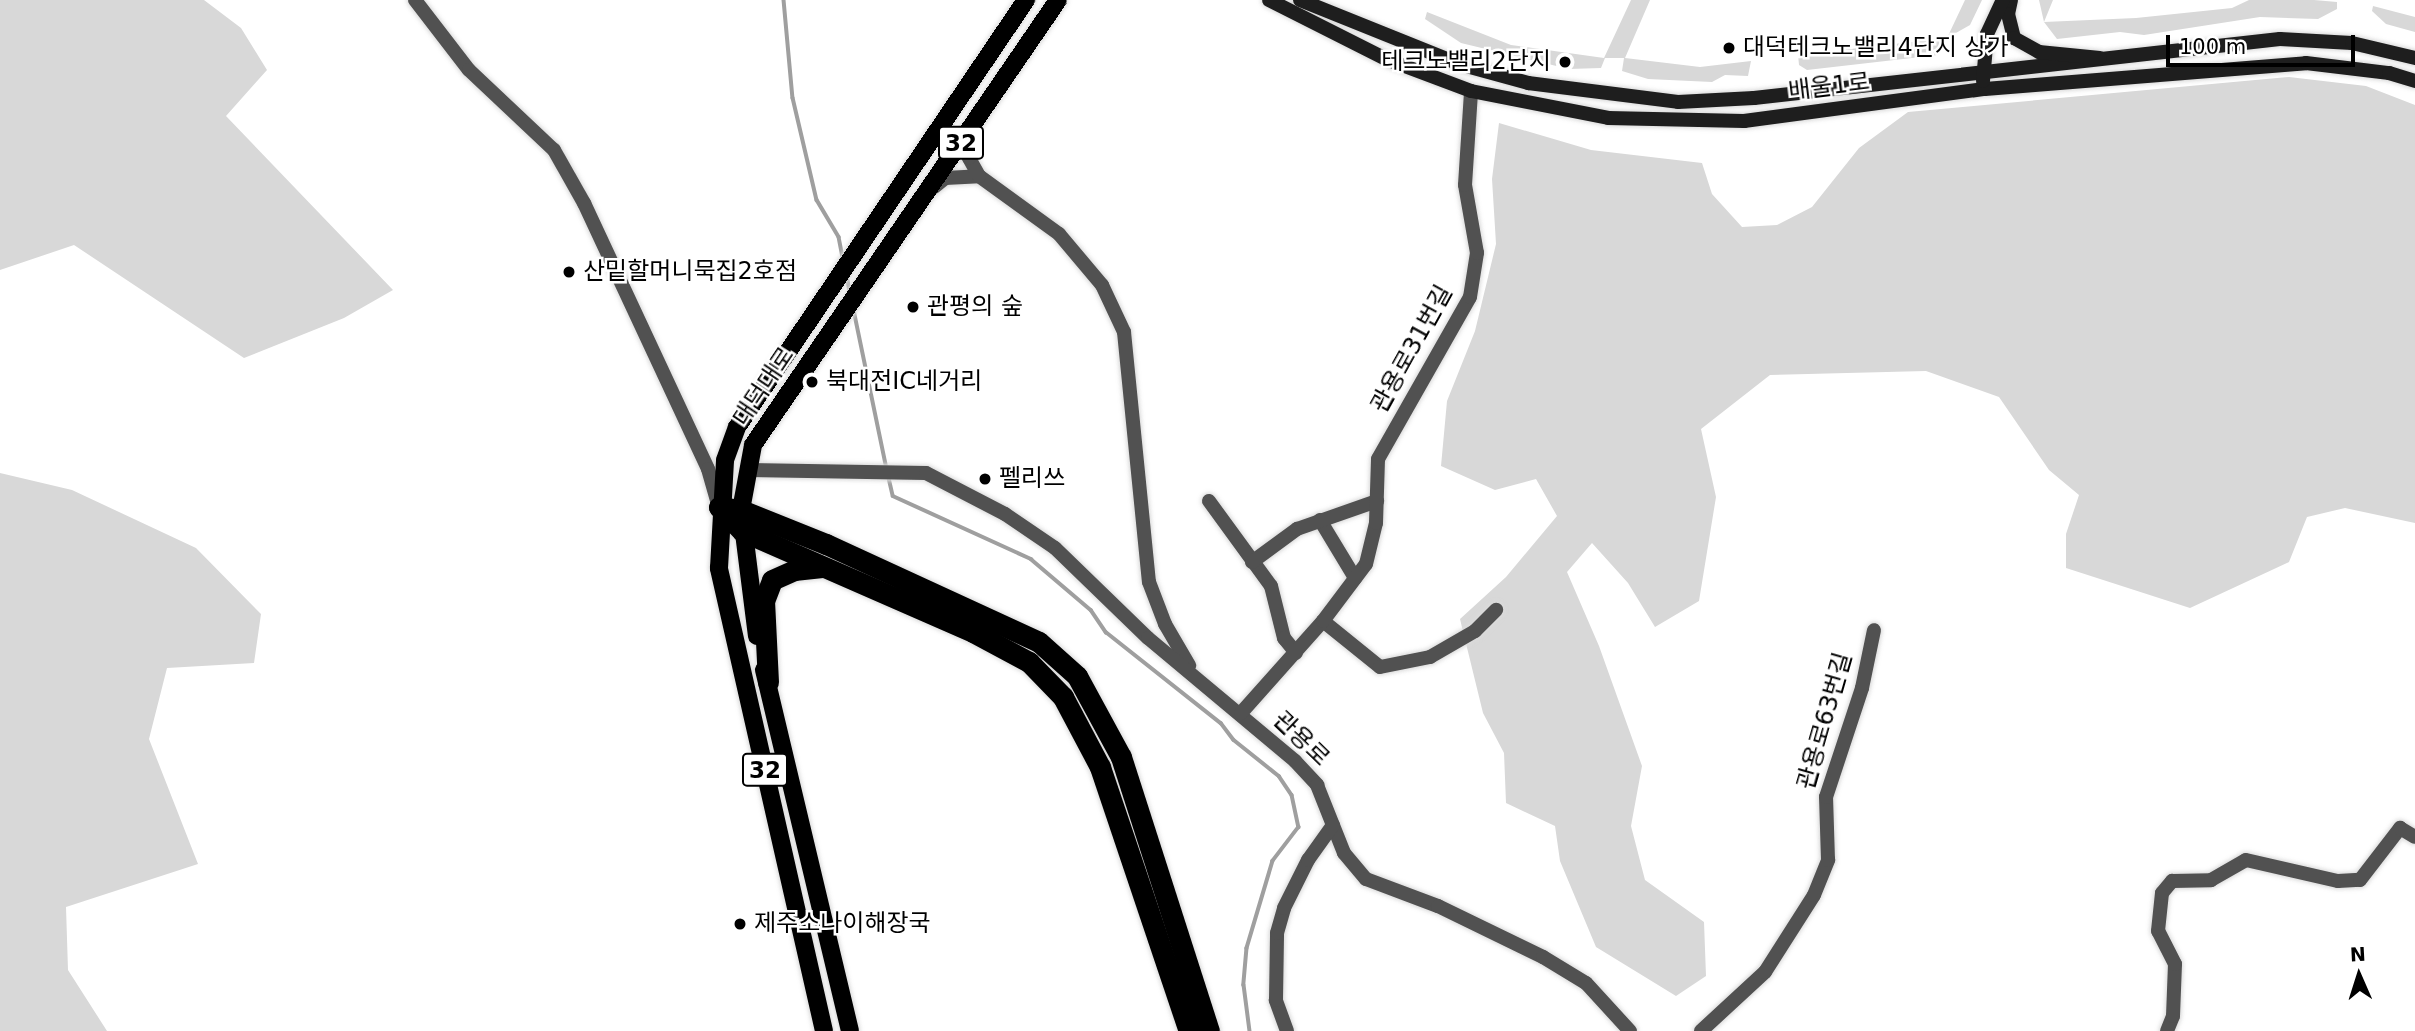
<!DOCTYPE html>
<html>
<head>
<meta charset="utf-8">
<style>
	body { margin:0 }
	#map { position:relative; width:2415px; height:1031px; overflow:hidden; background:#fff; font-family:"DejaVu Sans","Noto Sans KR",sans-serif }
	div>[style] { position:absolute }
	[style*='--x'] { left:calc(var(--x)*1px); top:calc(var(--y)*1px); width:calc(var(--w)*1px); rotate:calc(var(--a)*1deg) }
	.green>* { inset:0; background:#d8d8d8 }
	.stream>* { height:3.5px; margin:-1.75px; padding:0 1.75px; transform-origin:1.75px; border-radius:1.75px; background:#9f9f9f }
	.roads { filter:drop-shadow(0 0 2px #dbdbdb) drop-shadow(0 0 2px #dbdbdb) }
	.minor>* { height:14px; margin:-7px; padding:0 7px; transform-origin:7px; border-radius:7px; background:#515151 }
	.secondary>* { height:14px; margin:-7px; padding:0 7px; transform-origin:7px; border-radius:7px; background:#1e1e1e }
	.primary>* { height:18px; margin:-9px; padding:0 9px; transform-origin:9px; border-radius:9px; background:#000 }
	.motorway>* { height:21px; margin:-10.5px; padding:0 10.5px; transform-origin:10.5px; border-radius:10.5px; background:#000 }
	.dots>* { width:19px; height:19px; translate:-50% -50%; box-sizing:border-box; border:4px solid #fff; border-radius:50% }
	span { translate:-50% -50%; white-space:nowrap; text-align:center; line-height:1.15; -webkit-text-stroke:5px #fff; paint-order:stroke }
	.shield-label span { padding:2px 5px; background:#fff; border:2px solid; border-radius:5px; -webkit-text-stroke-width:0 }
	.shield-label { font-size:23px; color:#000; font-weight:700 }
	.poi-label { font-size:24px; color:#000 }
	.left { translate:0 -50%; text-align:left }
	.right { translate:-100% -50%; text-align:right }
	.street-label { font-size:24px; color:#000 }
	.north { position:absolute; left:2324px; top:940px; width:70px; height:70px; -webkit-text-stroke:5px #fff; paint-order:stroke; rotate:357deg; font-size:19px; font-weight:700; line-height:28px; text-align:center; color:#000 }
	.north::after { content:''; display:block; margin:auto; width:24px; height:32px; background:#000; clip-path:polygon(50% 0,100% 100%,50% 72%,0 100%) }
	.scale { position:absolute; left:2166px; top:35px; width:189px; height:32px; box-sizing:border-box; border:4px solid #000; border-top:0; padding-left:9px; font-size:21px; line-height:24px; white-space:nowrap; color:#000; -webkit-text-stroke:5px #fff; paint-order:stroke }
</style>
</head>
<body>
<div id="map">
	<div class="green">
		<i style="clip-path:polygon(0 0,204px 0,241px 28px,267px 70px,226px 116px,393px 290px,344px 318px,244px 358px,74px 245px,0 270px)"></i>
		<i style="clip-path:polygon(1631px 0,1650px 0,1625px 58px,1700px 67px,1751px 61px,1748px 76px,1725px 75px,1712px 82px,1648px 79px,1622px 71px,1624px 58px,1605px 58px,1601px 68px,1569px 69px,1461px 43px,1425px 19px,1427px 12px,1511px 45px,1604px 58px)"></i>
		<i style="clip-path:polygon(1965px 0,1982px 0,1970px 25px,1947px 38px,1938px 55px,1807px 70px,1799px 65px,1798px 55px,1947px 38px)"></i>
		<i style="clip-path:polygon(2039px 0,2053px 0,2044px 22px,2136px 18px,2232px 8px,2249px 0,2314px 0,2337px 2px,2337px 9px,2318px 19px,2260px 17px,2144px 35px,2120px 32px,2057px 39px,2044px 22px)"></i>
		<i style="clip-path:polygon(2373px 6px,2415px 17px,2415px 32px,2386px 24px,2372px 11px)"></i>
		<i style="clip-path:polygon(2289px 77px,2366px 86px,2415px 105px,2415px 523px,2345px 508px,2307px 517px,2289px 562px,2190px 608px,2066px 568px,2066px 534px,2079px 495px,2049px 470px,1999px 397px,1926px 371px,1770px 375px,1701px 429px,1716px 497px,1699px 601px,1655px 627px,1628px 583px,1592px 543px,1567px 572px,1599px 646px,1642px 766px,1631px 826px,1645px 880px,1704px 922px,1706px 976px,1676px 996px,1596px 947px,1560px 861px,1555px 826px,1506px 803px,1504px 753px,1483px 713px,1460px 619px,1506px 577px,1557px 516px,1536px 479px,1495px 490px,1441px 466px,1447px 401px,1475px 331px,1496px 244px,1492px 179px,1499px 123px,1591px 150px,1702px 163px,1712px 194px,1742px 227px,1777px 225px,1812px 207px,1859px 148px,1908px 112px)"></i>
		<i style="clip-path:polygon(0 473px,72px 490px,196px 548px,261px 614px,254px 663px,167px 668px,149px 739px,198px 864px,66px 907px,68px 970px,107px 1031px,0 1031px)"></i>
	</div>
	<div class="stream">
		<i style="--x:784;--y:0;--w:98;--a:84.8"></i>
		<i style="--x:793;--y:98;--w:105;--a:76.8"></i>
		<i style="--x:817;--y:200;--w:43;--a:59.3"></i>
		<i style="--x:839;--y:237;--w:21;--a:79"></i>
		<i style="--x:847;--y:275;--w:17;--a:80"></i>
		<i style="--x:854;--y:310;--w:163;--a:78.3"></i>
		<i style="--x:889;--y:478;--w:18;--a:77"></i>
		<i style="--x:893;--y:496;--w:152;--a:24.5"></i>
		<i style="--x:1031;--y:559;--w:79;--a:40.4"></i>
		<i style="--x:1091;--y:610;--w:27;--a:56"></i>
		<i style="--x:1106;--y:632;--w:147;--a:38.4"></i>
		<i style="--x:1221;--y:723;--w:21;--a:53"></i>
		<i style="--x:1234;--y:740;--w:58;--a:38.7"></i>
		<i style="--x:1279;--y:776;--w:23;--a:56"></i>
		<i style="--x:1292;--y:795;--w:33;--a:78"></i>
		<i style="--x:1299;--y:827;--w:43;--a:127.4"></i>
		<i style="--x:1273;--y:861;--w:91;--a:106.6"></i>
		<i style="--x:1247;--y:948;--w:37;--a:95"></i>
		<i style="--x:1244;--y:985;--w:46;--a:82.6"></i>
	</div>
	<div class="roads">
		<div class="minor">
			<i style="--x:415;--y:0;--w:88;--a:52.4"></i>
			<i style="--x:469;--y:70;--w:117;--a:43.3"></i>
			<i style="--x:554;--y:150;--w:61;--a:60.5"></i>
			<i style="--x:584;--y:203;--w:293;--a:65"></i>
			<i style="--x:708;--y:469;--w:40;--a:74"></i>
			<i style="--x:979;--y:176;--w:99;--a:35.9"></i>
			<i style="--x:1059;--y:234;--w:67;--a:49.9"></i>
			<i style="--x:1102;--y:285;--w:52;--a:64.9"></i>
			<i style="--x:1124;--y:332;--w:251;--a:84.3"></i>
			<i style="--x:1149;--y:582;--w:45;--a:69.1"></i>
			<i style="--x:1165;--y:624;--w:48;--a:59.7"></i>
			<i style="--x:934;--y:187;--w:14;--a:-39"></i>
			<i style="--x:945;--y:178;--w:34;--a:-3"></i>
			<i style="--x:979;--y:176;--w:21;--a:-119"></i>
			<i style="--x:969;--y:158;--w:19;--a:-96"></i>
			<i style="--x:967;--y:139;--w:11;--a:-63"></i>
			<i style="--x:749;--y:470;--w:177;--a:1"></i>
			<i style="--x:926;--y:473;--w:89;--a:27.4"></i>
			<i style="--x:1005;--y:514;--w:60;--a:34.2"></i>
			<i style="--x:1055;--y:548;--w:129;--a:44.1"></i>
			<i style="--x:1148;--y:638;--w:192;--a:39.9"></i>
			<i style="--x:1295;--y:761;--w:33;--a:47"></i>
			<i style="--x:1317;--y:785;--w:73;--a:68.3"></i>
			<i style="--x:1344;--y:853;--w:34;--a:50"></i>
			<i style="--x:1366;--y:879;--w:77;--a:20.6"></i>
			<i style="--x:1438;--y:906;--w:117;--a:25.9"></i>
			<i style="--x:1543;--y:957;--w:50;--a:31.2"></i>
			<i style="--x:1586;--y:983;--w:65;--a:47.5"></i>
			<i style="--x:1209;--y:501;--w:105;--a:53.9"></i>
			<i style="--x:1271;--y:586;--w:54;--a:76"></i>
			<i style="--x:1284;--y:638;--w:19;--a:51"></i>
			<i style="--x:1320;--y:520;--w:68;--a:58.9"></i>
			<i style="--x:1252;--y:562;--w:56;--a:-36.3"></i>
			<i style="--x:1297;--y:529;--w:85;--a:-19.3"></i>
			<i style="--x:1323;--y:621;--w:73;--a:38.9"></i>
			<i style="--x:1380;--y:667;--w:51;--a:-11.3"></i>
			<i style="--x:1430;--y:657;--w:52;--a:-30"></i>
			<i style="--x:1475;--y:631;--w:30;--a:-45"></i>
			<i style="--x:1241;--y:713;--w:123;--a:-48.3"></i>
			<i style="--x:1323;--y:621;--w:71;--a:-53"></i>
			<i style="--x:1366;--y:564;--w:42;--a:-76.3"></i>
			<i style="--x:1376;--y:523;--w:64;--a:-88.2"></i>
			<i style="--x:1378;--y:459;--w:186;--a:-60.4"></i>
			<i style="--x:1470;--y:297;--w:45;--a:-81"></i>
			<i style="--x:1477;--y:253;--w:69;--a:-100"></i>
			<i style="--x:1465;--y:185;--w:94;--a:-86.3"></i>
			<i style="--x:1287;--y:1031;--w:33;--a:-110"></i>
			<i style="--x:1276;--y:1000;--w:67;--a:-89.1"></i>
			<i style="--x:1277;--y:933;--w:26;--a:-74"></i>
			<i style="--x:1284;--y:908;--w:54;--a:-63.4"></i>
			<i style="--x:1308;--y:860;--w:43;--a:-54.5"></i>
			<i style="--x:1701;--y:1031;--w:87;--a:-42.7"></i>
			<i style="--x:1765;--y:972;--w:91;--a:-57.5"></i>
			<i style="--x:1814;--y:895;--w:38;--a:-68"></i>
			<i style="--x:1828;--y:860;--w:63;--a:-91.8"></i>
			<i style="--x:1826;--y:797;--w:115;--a:-71.7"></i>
			<i style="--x:1862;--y:688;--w:59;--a:-78.3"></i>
			<i style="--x:2167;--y:1031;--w:16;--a:-68"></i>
			<i style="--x:2173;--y:1016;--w:52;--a:-87.8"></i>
			<i style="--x:2175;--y:964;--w:37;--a:-117"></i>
			<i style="--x:2158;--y:931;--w:38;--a:-84"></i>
			<i style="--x:2162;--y:893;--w:16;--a:-50"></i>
			<i style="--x:2172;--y:881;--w:39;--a:-1"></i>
			<i style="--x:2211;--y:880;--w:40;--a:-29.7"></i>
			<i style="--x:2246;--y:860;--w:94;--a:12.9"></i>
			<i style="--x:2338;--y:881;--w:22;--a:-3"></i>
			<i style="--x:2360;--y:880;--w:66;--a:-52.4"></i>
			<i style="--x:2400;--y:828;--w:17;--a:31"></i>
		</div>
		<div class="secondary">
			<i style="--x:1269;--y:0;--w:131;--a:26.8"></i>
			<i style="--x:1386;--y:59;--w:91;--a:20.6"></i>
			<i style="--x:1471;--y:91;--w:140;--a:11.1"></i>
			<i style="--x:1608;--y:118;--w:136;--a:1.3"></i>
			<i style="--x:1744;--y:121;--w:243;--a:-7.6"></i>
			<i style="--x:1985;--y:89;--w:322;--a:-4.6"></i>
			<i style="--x:2306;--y:63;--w:84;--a:6.9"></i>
			<i style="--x:2389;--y:73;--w:27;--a:17"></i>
			<i style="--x:1300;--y:0;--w:171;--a:21.9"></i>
			<i style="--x:1459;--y:64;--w:72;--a:15.4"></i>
			<i style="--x:1528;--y:83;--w:151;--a:7.2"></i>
			<i style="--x:1678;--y:102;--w:76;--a:-3"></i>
			<i style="--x:1754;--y:98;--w:529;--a:-6.4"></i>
			<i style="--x:2280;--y:39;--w:72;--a:3.2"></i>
			<i style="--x:2352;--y:43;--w:65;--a:13.4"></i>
			<i style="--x:2011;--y:0;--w:14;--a:102"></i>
			<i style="--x:2008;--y:14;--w:25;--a:76"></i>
			<i style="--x:2014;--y:38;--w:29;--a:29"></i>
			<i style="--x:2039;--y:52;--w:61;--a:5.6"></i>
			<i style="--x:1983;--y:81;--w:47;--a:-85.1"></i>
			<i style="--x:1987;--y:34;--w:38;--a:-65"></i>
		</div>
		<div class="primary">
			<i style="--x:757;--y:636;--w:127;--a:-97.2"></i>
			<i style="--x:741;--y:510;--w:66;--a:-79.5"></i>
			<i style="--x:753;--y:445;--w:539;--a:-55.57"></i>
			<i style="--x:764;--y:670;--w:371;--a:76.6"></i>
			<i style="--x:824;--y:1031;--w:475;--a:-102.8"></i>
			<i style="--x:719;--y:568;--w:108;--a:-86.8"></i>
			<i style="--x:725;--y:460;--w:35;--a:-70"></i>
			<i style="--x:737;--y:427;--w:516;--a:-55.91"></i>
		</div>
		<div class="motorway">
			<i style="--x:719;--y:507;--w:22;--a:8"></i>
			<i style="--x:741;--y:510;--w:92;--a:21.8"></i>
			<i style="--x:826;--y:544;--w:234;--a:24.7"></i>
			<i style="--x:1039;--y:642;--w:51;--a:41.8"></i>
			<i style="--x:1077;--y:676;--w:92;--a:61.5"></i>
			<i style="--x:1121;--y:757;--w:288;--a:72.2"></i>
			<i style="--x:719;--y:507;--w:33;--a:46"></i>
			<i style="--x:742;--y:531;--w:252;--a:23.6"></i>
			<i style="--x:973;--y:632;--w:64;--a:28.2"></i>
			<i style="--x:1029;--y:662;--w:49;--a:45.8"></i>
			<i style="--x:1063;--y:697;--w:79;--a:62.1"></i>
			<i style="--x:1100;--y:767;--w:279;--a:71.4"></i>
			<i style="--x:768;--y:682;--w:81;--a:-92.8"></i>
			<i style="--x:764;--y:601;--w:22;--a:-69"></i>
			<i style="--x:772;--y:580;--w:24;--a:-24"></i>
			<i style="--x:794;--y:570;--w:28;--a:-6"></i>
		</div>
	</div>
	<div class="dots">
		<i style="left:1729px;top:48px;background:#000"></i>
		<i style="left:1565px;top:62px;background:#000"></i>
		<i style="left:569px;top:272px;background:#000"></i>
		<i style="left:913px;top:307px;background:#000"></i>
		<i style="left:812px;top:382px;background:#000"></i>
		<i style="left:985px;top:479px;background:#000"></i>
		<i style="left:740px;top:924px;background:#000"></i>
	</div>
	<div class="shield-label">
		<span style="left:961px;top:143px">32</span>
		<span style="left:765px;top:770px">32</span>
	</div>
	<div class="poi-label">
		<span class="left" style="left:1743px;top:48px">대덕테크노밸리4단지 상가</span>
		<span class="right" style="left:1551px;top:62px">테크노밸리2단지</span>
		<span class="left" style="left:583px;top:272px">산밑할머니묵집2호점</span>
		<span class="left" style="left:927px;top:307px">관평의 숲</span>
		<span class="left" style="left:826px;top:382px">북대전IC네거리</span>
		<span class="left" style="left:999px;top:479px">펠리쓰</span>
		<span class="left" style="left:754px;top:924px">제주소나이해장국</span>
	</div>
	<div class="street-label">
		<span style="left:1829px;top:87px;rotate:-7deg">배울1로</span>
		<span style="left:1412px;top:349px;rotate:-61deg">관용로31번길</span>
		<span style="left:764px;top:387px;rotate:-56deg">대덕대로</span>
		<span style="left:1825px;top:721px;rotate:-74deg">관용로63번길</span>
		<span style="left:1301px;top:739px;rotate:44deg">관용로</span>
	</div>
	<div class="north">N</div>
	<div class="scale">100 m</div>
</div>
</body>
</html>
